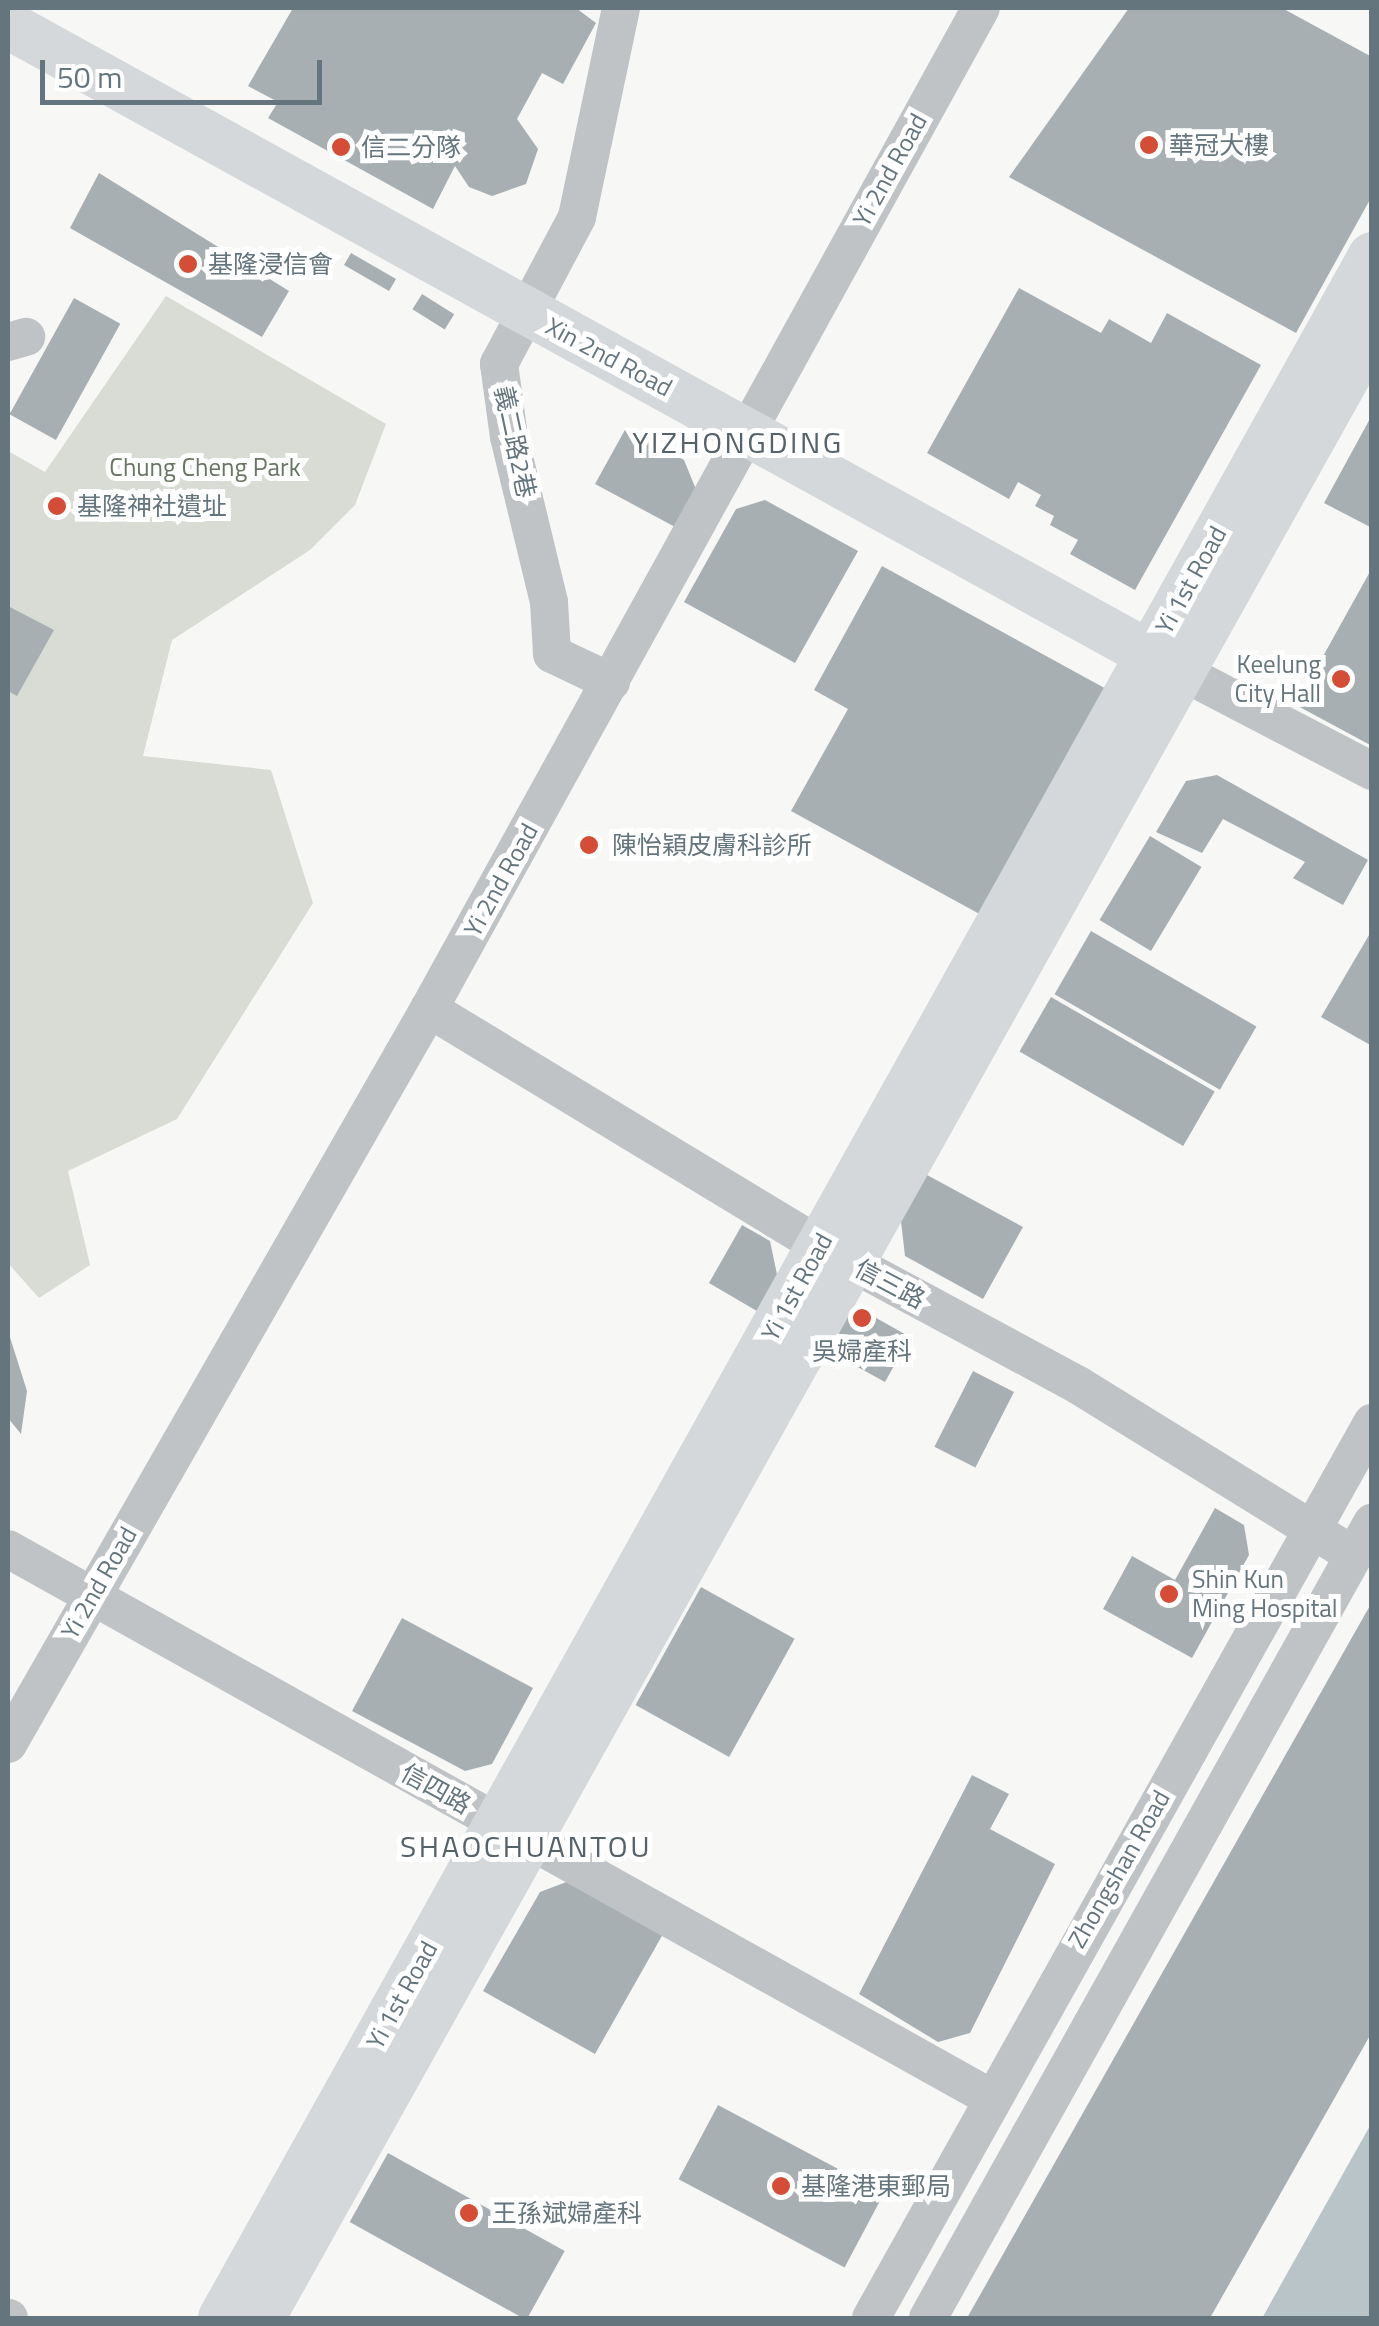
<!DOCTYPE html>
<html>
<head>
<meta charset="utf-8">
<style>
	body { margin:0 }
	#map { position:relative; width:1379px; height:2326px; overflow:hidden; background:#f7f7f5; font-family:"Titillium Web","Noto Sans TC",sans-serif }
	div>[style] { position:absolute }
	[style*='--x'] { left:calc(var(--x)*1px); top:calc(var(--y)*1px); width:calc(var(--w)*1px); rotate:calc(var(--a)*1deg) }
	.green>* { inset:0; background:#d8dcd4 }
	.water>* { inset:0; background:#b8c4c8 }
	.pier>* { inset:0; background:#f7f7f5 }
	.building>* { inset:0; background:#a7afb3; transform-origin:0 0 }
	.minor>* { height:38px; margin:-19px; padding:0 19px; transform-origin:19px; border-radius:19px; background:#bfc3c6 }
	.major>* { height:48px; margin:-24px; padding:0 24px; transform-origin:24px; border-radius:24px; background:#d4d8db }
	.dots>* { width:28px; height:28px; translate:-50% -50%; box-sizing:border-box; border:5px solid #fff; border-radius:50% }
	span { translate:-50% -50%; white-space:nowrap; text-align:center; line-height:1.15; -webkit-text-stroke:10px #fff; paint-order:stroke }
	.poi-label { font-size:25px; color:#65757d }
	.left { translate:0 -50%; text-align:left }
	.right { translate:-100% -50%; text-align:right }
	.street-label { font-size:25px; color:#65757d }
	.park-label { font-size:25px; color:#687663 }
	.quarter-label { font-size:30px; color:#566269; letter-spacing:2.5px }
	.frame { position:absolute; inset:0; border:10px solid #65757d; pointer-events:none }
	.scale { position:absolute; left:40px; top:60px; width:282px; height:45px; box-sizing:border-box; border:5px solid #65757d; border-top:0; padding-left:12px; font-size:30px; line-height:35px; white-space:nowrap; color:#65757d; -webkit-text-stroke:8px #fff; paint-order:stroke }
</style>
</head>
<body>
<div id="map">
	<div class="green">
		<i style="clip-path:polygon(166px 296px,386px 424px,355px 505px,310px 550px,172px 640px,143px 756px,271px 770px,313px 903px,177px 1119px,68px 1171px,90px 1265px,39px 1298px,8px 1263px,8px 451px,45px 472px)"></i>
	</div>
	<div class="water">
		<i style="clip-path:polygon(1371px 2124px,1371px 2318px,1262px 2318px)"></i>
	</div>
	<div class="pier">
		<i style="clip-path:polygon(1372px 2119px,1262px 2318px,1257px 2318px,1367px 2121px)"></i>
	</div>
	<div class="building">
		<i style="clip-path:polygon(293px 8px,576px 8px,596px 23px,563px 84px,542px 73px,517px 119px,538px 149px,526px 184px,492px 196px,469px 187px,455px 166px,433px 209px,268px 118px,278px 102px,248px 86px)"></i>
		<i style="clip-path:polygon(1129px 8px,1282px 8px,1372px 57px,1372px 196px,1296px 333px,1009px 177px)"></i>
		<i style="clip-path:polygon(99px 173px,289px 291px,262px 337px,70px 228px)"></i>
		<i style="left:351px;top:253px;width:52px;height:14px;rotate:30deg"></i>
		<i style="clip-path:polygon(1019px 288px,1101px 333px,1109px 319px,1151px 343px,1167px 313px,1261px 365px,1135px 590px,1070px 554px,1078px 540px,1050px 525px,1054px 516px,1035px 506px,1041px 495px,1018px 482px,1009px 499px,927px 453px)"></i>
		<i style="left:422px;top:294px;width:38px;height:18px;rotate:32deg"></i>
		<i style="left:74px;top:298px;width:53px;height:133px;rotate:29deg"></i>
		<i style="clip-path:polygon(1372px 415px,1372px 528px,1324px 503px)"></i>
		<i style="clip-path:polygon(626px 428px,684px 460px,697px 492px,677px 528px,595px 484px)"></i>
		<i style="clip-path:polygon(765px 500px,858px 551px,795px 663px,684px 602px,736px 509px)"></i>
		<i style="clip-path:polygon(882px 566px,1110px 691px,985px 917px,791px 811px,848px 709px,814px 690px)"></i>
		<i style="clip-path:polygon(1372px 568px,1372px 746px,1296px 705px)"></i>
		<i style="clip-path:polygon(8px 606px,54px 630px,17px 696px,8px 691px)"></i>
		<i style="clip-path:polygon(1217px 775px,1368px 860px,1343px 905px,1293px 878px,1305px 862px,1223px 819px,1202px 853px,1156px 832px,1186px 781px)"></i>
		<i style="left:1150px;top:836px;width:60px;height:98px;rotate:31deg"></i>
		<i style="clip-path:polygon(1372px 930px,1372px 1046px,1321px 1017px)"></i>
		<i style="left:1091px;top:931px;width:191px;height:73px;rotate:30deg"></i>
		<i style="left:1051px;top:997px;width:189px;height:63px;rotate:30deg"></i>
		<i style="clip-path:polygon(927px 1175px,1023px 1227px,983px 1299px,905px 1256px,901px 1221px)"></i>
		<i style="clip-path:polygon(742px 1225px,770px 1241px,779px 1284px,762px 1314px,709px 1283px)"></i>
		<i style="clip-path:polygon(862px 1310px,910px 1337px,885px 1382px,823px 1348px,842px 1315px)"></i>
		<i style="clip-path:polygon(8px 1331px,27px 1391px,21px 1434px,8px 1418px)"></i>
		<i style="left:973px;top:1371px;width:46px;height:85px;rotate:27deg"></i>
		<i style="clip-path:polygon(1215px 1508px,1244px 1525px,1249px 1555px,1192px 1658px,1103px 1609px,1132px 1556px,1175px 1580px)"></i>
		<i style="left:701px;top:1587px;width:107px;height:135px;rotate:29deg"></i>
		<i style="clip-path:polygon(1372px 1602px,1372px 2032px,1210px 2318px,967px 2318px)"></i>
		<i style="clip-path:polygon(402px 1618px,533px 1688px,492px 1764px,465px 1771px,352px 1711px)"></i>
		<i style="clip-path:polygon(972px 1775px,1009px 1794px,990px 1829px,1055px 1864px,970px 2033px,938px 2042px,859px 1994px)"></i>
		<i style="clip-path:polygon(569px 1881px,663px 1934px,595px 2054px,483px 1991px,540px 1892px)"></i>
		<i style="left:718px;top:2105px;width:188px;height:84px;rotate:28deg"></i>
		<i style="left:388px;top:2153px;width:202px;height:79px;rotate:29deg"></i>
	</div>
	<div class="minor">
		<i style="--x:8;--y:342;--w:19;--a:-16"></i>
		<i style="--x:1182;--y:672;--w:214;--a:27.5"></i>
		<i style="--x:611;--y:682;--w:65;--a:-154.6"></i>
		<i style="--x:552;--y:654;--w:52;--a:-93.3"></i>
		<i style="--x:549;--y:602;--w:170;--a:-103.6"></i>
		<i style="--x:509;--y:437;--w:74;--a:-97.8"></i>
		<i style="--x:499;--y:364;--w:166;--a:-62"></i>
		<i style="--x:577;--y:217;--w:214;--a:-78.1"></i>
		<i style="--x:429;--y:1009;--w:457;--a:31.2"></i>
		<i style="--x:820;--y:1246;--w:293;--a:28.3"></i>
		<i style="--x:1078;--y:1385;--w:323;--a:31.7"></i>
		<i style="--x:8;--y:1549;--w:1126;--a:29.18"></i>
		<i style="--x:8;--y:1744;--w:847;--a:-60.2"></i>
		<i style="--x:429;--y:1009;--w:1143;--a:-61.13"></i>
		<i style="--x:8;--y:2318;--w:1;--a:0"></i>
		<i style="--x:871;--y:2318;--w:1026;--a:-60.76"></i>
		<i style="--x:928;--y:2318;--w:911;--a:-60.82"></i>
	</div>
	<div class="major">
		<i style="--x:8;--y:25;--w:1336;--a:28.87"></i>
		<i style="--x:222;--y:2318;--w:2361;--a:-60.85"></i>
		<i style="--x:261;--y:2318;--w:2277;--a:-60.79"></i>
	</div>
	<div class="dots">
		<i style="left:1149px;top:145px;background:#d54c37"></i>
		<i style="left:341px;top:147px;background:#d54c37"></i>
		<i style="left:188px;top:264px;background:#d54c37"></i>
		<i style="left:57px;top:506px;background:#d54c37"></i>
		<i style="left:1341px;top:679px;background:#d54c37"></i>
		<i style="left:589px;top:845px;background:#d54c37"></i>
		<i style="left:862px;top:1318px;background:#d54c37"></i>
		<i style="left:1169px;top:1594px;background:#d54c37"></i>
		<i style="left:781px;top:2186px;background:#d54c37"></i>
		<i style="left:469px;top:2213px;background:#d54c37"></i>
	</div>
	<div class="poi-label">
		<span class="left" style="left:1169px;top:145px">華冠大樓</span>
		<span class="left" style="left:361px;top:147px">信二分隊</span>
		<span class="left" style="left:208px;top:264px">基隆浸信會</span>
		<span class="left" style="left:77px;top:506px">基隆神社遺址</span>
		<span class="right" style="left:1321px;top:679px">Keelung<br>City Hall</span>
		<span class="left" style="left:612px;top:845px">陳怡穎皮膚科診所</span>
		<span style="left:862px;top:1351px">吳婦產科</span>
		<span class="left" style="left:1192px;top:1594px">Shin Kun<br>Ming Hospital</span>
		<span class="left" style="left:801px;top:2186px">基隆港東郵局</span>
		<span class="left" style="left:492px;top:2213px">王孫斌婦產科</span>
	</div>
	<div class="street-label">
		<span style="left:890px;top:170px;rotate:-61deg">Yi 2nd Road</span>
		<span style="left:609px;top:357px;rotate:28deg">Xin 2nd Road</span>
		<span style="left:515px;top:442px;rotate:78deg">義二路2巷</span>
		<span style="left:1191px;top:580px;rotate:-61deg">Yi 1st Road</span>
		<span style="left:501px;top:880px;rotate:-61deg">Yi 2nd Road</span>
		<span style="left:890px;top:1284px;rotate:28deg">信三路</span>
		<span style="left:797px;top:1287px;rotate:-61deg">Yi 1st Road</span>
		<span style="left:99px;top:1583px;rotate:-60deg">Yi 2nd Road</span>
		<span style="left:436px;top:1789px;rotate:29deg">信四路</span>
		<span style="left:1119px;top:1869px;rotate:-60deg">Zhongshan Road</span>
		<span style="left:402px;top:1995px;rotate:-61deg">Yi 1st Road</span>
	</div>
	<div class="park-label">
		<span style="left:205px;top:467px">Chung Cheng Park</span>
	</div>
	<div class="quarter-label">
		<span style="left:738px;top:442px">YIZHONGDING</span>
		<span style="left:526px;top:1846px">SHAOCHUANTOU</span>
	</div>
	<div class="frame"></div>
	<div class="scale">50 m</div>
</div>
</body>
</html>
